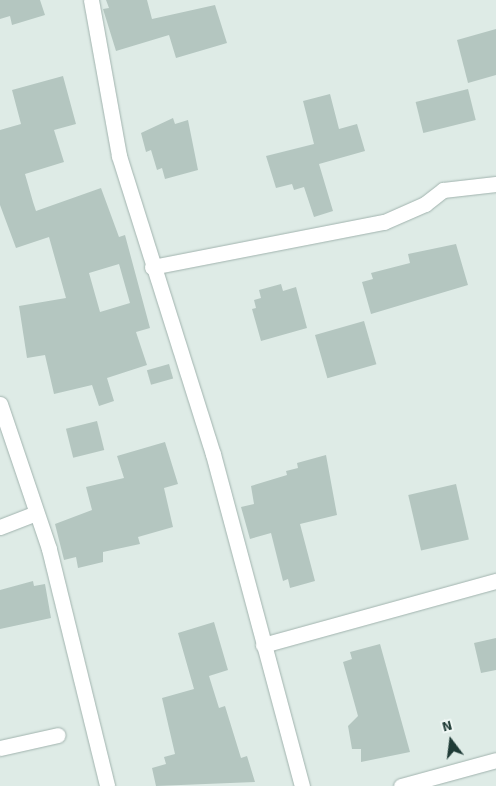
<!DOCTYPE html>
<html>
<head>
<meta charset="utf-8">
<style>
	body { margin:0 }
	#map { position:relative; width:496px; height:786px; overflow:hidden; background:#deebe6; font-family:Signika,sans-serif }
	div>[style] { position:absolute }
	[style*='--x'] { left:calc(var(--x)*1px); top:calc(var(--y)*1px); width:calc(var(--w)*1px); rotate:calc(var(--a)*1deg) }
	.building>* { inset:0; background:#b4c6c0; transform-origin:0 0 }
	.roads { filter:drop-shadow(0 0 1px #a1b3ae) drop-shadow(0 0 1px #a1b3ae) }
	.street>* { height:15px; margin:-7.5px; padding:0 7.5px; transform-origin:7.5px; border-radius:7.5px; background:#fff }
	span { translate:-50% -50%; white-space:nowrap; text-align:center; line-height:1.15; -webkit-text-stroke:5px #eff7f4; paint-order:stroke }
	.north { position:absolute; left:426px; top:716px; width:50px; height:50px; -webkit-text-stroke:4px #eff7f4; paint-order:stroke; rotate:345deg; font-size:14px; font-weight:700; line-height:20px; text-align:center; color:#1f3b36 }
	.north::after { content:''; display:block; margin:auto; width:18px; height:22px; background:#1f3b36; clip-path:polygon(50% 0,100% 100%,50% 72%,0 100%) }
</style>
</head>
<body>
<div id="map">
	<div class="building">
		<i style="clip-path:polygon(0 0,40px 0,45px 15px,12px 25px,10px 16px,0 19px)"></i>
		<i style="clip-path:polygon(106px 0,147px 0,152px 19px,215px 5px,227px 43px,176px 58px,169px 35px,116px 51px,103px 9px,109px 8px)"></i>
		<i style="clip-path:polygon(496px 29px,496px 75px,468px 83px,457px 40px)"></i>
		<i style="clip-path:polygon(evenodd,63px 76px,76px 124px,54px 130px,64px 162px,25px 174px,33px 202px,36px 211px,101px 188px,119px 237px,125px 235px,150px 328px,136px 332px,147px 365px,107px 378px,114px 401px,99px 406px,92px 385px,54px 394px,45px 355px,27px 358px,19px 306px,66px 298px,49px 237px,16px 248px,0 205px,0 130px,21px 124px,12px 90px,63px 76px,119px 264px,130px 303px,100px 312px,89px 273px,119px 264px)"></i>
		<i style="left:468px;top:89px;width:32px;height:54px;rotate:76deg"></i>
		<i style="clip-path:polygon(330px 94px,339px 129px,357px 124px,365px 151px,319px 164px,333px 211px,314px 217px,304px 187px,294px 190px,292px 184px,276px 188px,266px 156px,314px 144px,303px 101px)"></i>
		<i style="clip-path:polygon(173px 118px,175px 124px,188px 120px,198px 170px,165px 179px,162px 168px,157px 170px,151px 150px,146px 152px,141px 133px)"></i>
		<i style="clip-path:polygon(456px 244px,468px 285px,371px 314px,362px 282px,373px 279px,371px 273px,410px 263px,408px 254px)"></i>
		<i style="clip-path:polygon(281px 284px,283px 291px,296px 287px,307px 328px,261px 341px,252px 309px,256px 308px,254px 300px,261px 298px,259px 290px)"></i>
		<i style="left:364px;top:321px;width:45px;height:51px;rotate:74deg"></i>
		<i style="left:169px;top:364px;width:15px;height:23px;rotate:74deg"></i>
		<i style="left:97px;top:421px;width:30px;height:32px;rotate:76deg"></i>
		<i style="clip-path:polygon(165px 442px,178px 484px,164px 488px,173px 527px,138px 537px,140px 544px,103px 552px,103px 562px,78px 568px,76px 557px,64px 560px,55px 524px,92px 510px,86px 487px,124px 478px,117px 456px)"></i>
		<i style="clip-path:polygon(326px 455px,337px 515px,300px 524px,315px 581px,290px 588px,288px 579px,283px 581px,271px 533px,250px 539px,241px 507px,254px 504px,251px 486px,287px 475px,286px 471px,298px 468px,297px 463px)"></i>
		<i style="left:456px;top:484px;width:57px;height:49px;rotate:77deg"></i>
		<i style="clip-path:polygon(33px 581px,34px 586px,45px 584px,51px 618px,0 629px,0 590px)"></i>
		<i style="clip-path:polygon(214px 622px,228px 670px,209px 676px,219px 708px,225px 706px,241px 758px,247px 756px,255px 782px,156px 786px,152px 768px,166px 764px,164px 757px,175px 754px,162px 698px,194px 689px,178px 633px)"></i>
		<i style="clip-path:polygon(496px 638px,496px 670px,481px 673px,474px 643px)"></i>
		<i style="clip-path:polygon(380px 644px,410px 752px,361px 762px,361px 749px,352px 749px,348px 726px,358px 716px,343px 662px,352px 659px,350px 652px)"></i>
	</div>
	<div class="roads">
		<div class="street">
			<i style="--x:91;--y:0;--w:158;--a:79.8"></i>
			<i style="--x:119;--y:156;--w:312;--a:72.5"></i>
			<i style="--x:213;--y:454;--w:344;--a:75"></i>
			<i style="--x:152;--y:267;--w:236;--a:-11"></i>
			<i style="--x:384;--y:222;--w:45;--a:-23.7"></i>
			<i style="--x:425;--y:204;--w:23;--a:-38"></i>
			<i style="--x:443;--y:190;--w:53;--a:-6.5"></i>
			<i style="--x:0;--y:404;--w:153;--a:71.3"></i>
			<i style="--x:49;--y:549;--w:244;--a:76.2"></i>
			<i style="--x:0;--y:527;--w:36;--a:-21"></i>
			<i style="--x:263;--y:645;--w:242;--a:-15.4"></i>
			<i style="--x:0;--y:748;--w:59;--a:-12.6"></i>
			<i style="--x:401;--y:786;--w:98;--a:-15.3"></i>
		</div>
	</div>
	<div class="north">N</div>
</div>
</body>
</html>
